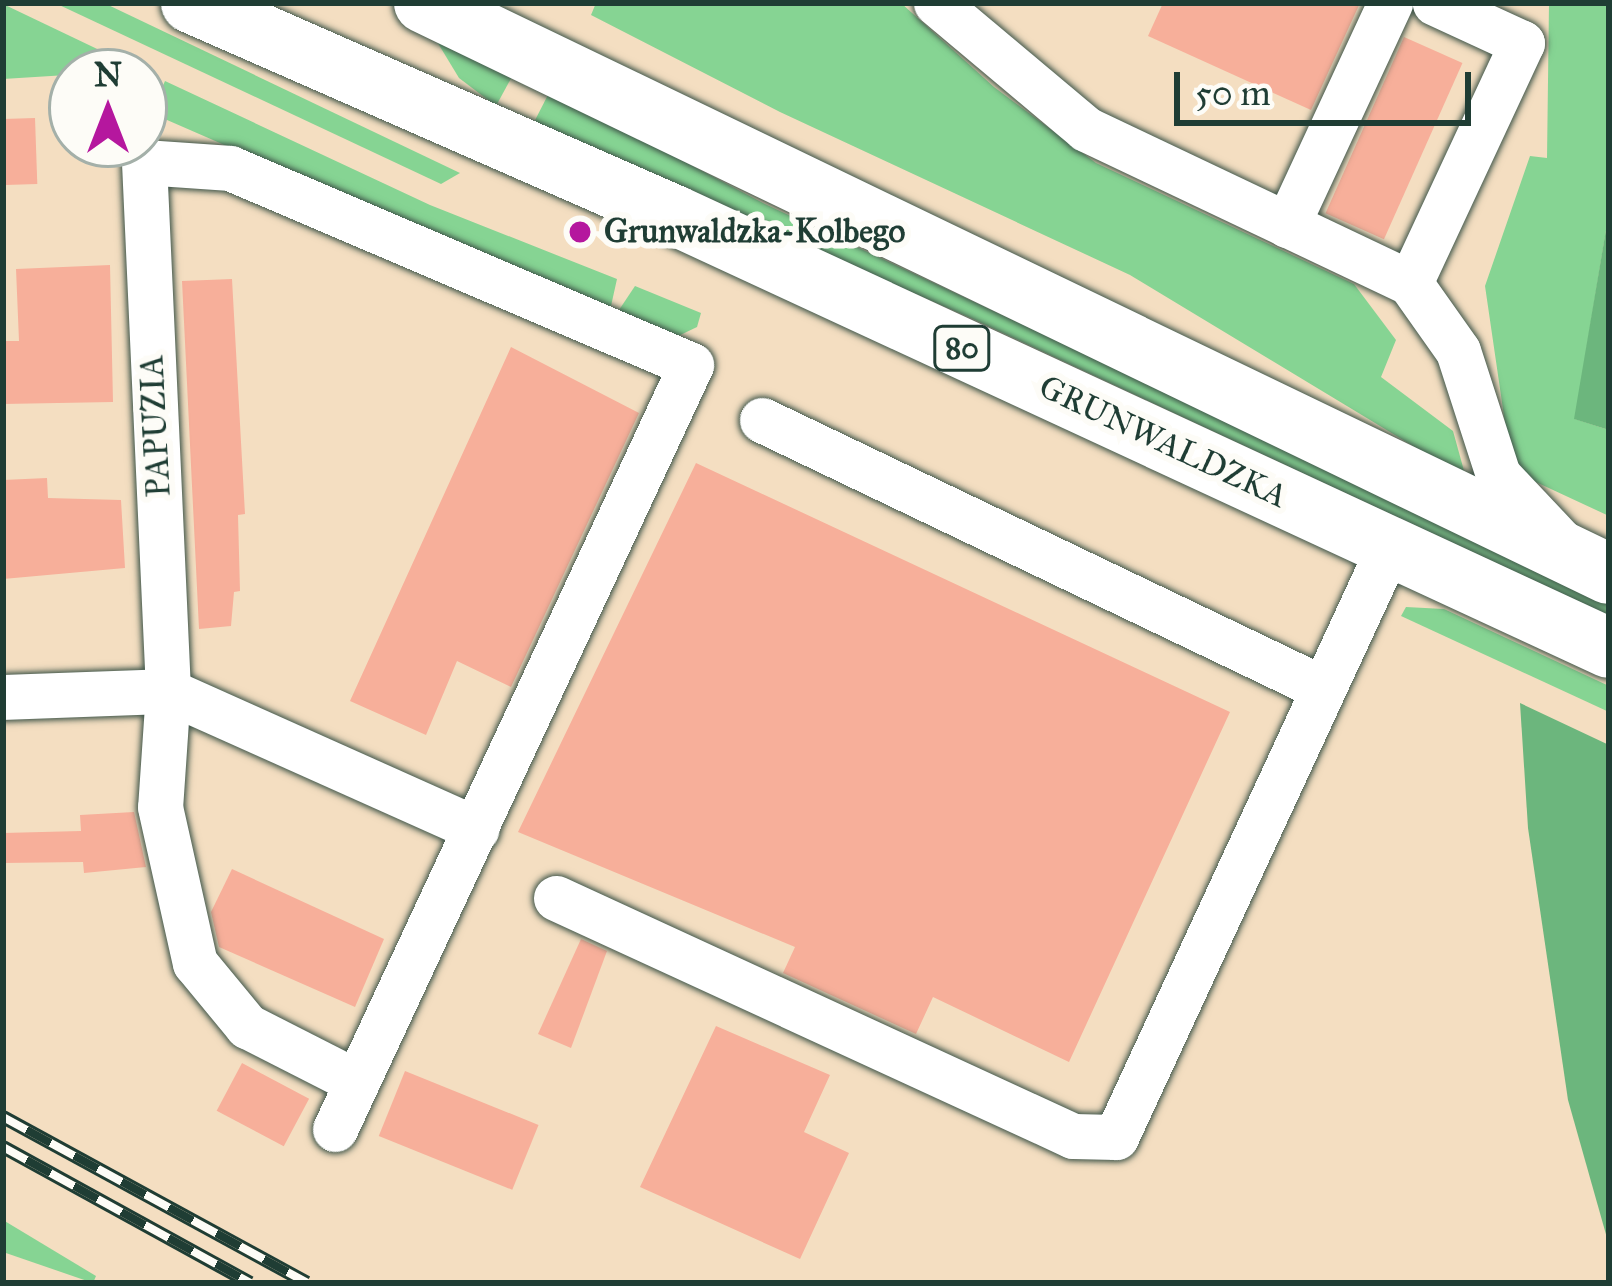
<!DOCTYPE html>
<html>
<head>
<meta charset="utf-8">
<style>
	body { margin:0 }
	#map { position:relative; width:1612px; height:1286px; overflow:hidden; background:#f4dec1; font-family:"IM FELL Great Primer",serif }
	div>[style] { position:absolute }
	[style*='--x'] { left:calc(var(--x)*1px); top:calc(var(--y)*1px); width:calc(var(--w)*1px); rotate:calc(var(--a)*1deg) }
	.green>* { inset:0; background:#86d493 }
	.forest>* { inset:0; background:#6cb67d }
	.building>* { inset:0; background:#f7af9a; transform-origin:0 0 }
	.roads { filter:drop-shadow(0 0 3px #3f5549) drop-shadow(0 0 3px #3f5549) }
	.minor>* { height:45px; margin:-22.5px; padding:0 22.5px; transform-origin:22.5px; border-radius:22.5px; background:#fff }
	.major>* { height:60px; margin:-30px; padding:0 30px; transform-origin:30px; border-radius:30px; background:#fff }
	.rail>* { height:14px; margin-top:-7px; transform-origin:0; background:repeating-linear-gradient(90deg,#fdfcf7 0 27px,#1f3d34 0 54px); box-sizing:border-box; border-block:3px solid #1f3d34 }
	.dots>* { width:33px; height:33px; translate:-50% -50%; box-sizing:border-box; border:6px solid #fdfcf7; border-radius:50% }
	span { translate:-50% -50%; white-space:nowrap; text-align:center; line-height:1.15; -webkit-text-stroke:12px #fdfcf7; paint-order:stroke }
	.shield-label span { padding:3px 9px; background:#fdfcf7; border:3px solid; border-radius:9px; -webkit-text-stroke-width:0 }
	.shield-label { font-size:30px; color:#1f3d34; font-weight:700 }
	.poi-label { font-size:33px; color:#1f3d34; font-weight:700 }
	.left { translate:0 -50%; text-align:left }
	.street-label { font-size:33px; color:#1f3d34 }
	.frame { position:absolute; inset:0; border:6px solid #1f3d34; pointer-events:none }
	.north { position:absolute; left:48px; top:48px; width:120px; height:120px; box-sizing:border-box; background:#fdfcf7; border:3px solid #a4b0a9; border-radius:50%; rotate:0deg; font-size:33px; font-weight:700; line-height:48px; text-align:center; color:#1f3d34 }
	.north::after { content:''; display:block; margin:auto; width:42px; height:54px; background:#b5179e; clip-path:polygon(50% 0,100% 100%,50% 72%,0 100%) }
	.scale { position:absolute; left:1174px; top:72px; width:297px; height:54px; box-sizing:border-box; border:6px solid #1f3d34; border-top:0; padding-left:15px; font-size:36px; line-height:42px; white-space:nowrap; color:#1f3d34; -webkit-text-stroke:9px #fdfcf7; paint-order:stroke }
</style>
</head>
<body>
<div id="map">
	<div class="green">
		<i style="clip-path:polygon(55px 3px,104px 3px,460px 173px,441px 184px)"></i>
		<i style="clip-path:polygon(596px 3px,901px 3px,994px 87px,1096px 163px,1354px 284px,1396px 340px,1381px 377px,1453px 431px,1466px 478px,1130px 275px,780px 112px,591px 15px)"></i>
		<i style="clip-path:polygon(1549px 3px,1609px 3px,1609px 212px,1575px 419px,1609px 430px,1609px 516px,1512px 471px,1485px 286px,1530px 156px,1547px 158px)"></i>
		<i style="clip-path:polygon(3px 4px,114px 57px,115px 72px,3px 79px)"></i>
		<i style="clip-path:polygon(436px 40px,514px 73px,496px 106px,459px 78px)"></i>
		<i style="clip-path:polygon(165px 81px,430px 205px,617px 279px,611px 306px,603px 310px,151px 113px)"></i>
		<i style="clip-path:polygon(550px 91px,765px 204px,1609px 599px,1609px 616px,973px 319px,532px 126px)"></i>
		<i style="clip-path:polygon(635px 286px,701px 313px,697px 327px,672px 339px,619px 310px)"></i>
		<i style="clip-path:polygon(1406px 607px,1444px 609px,1609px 686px,1609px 712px,1401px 616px)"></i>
		<i style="clip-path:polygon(3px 1220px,96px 1276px,93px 1283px,3px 1252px)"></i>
	</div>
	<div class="forest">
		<i style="clip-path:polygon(1609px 212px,1609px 430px,1574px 419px)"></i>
		<i style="clip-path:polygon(1520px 703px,1609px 745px,1609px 1245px,1568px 1100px,1528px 828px)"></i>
	</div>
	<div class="building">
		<i style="clip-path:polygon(1163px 3px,1360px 3px,1311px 110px,1148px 36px)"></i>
		<i style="left:1404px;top:37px;width:64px;height:193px;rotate:24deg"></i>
		<i style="left:35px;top:118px;width:66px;height:32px;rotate:88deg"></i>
		<i style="clip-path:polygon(110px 265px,113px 402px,3px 404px,3px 341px,19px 341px,16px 269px)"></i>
		<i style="clip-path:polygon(232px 279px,245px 514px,238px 515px,240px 591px,234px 592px,231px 626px,199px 629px,182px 281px)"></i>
		<i style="clip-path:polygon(511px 347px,639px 413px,511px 687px,457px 661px,426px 735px,350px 701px)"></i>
		<i style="clip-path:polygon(696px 463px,1230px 712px,1069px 1062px,933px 997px,916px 1034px,783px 973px,795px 947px,518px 832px)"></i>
		<i style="clip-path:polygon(47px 478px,48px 498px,121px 500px,125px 568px,3px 579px,3px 480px)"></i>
		<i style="clip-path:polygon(134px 812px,146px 867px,84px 873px,83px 862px,3px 863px,3px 833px,81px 831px,80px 815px)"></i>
		<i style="clip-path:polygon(232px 869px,384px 939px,355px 1007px,219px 947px,211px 912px)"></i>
		<i style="clip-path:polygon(581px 939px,607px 951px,571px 1048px,538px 1034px)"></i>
		<i style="clip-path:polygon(716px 1026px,830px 1075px,804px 1132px,849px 1153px,800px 1259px,640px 1187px)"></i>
		<i style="left:242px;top:1063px;width:76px;height:54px;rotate:28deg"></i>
		<i style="left:405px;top:1071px;width:144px;height:70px;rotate:22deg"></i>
	</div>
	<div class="roads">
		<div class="minor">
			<i style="--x:936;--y:3;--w:196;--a:40"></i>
			<i style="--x:1086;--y:129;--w:359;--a:25.4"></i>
			<i style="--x:1410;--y:283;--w:83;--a:54.8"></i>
			<i style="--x:1458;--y:351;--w:130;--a:72.1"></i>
			<i style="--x:1498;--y:475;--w:95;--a:46.7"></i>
			<i style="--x:1287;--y:225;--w:245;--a:-65.1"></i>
			<i style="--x:1410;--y:283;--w:265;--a:-65"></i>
			<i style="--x:1522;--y:43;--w:96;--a:-155.3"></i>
			<i style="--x:762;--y:420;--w:621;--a:25.57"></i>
			<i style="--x:3;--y:697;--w:165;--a:-2.1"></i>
			<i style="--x:168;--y:691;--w:338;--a:24.1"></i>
			<i style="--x:556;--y:898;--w:569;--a:24.72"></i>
			<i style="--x:1073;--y:1136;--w:43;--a:1.3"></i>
			<i style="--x:1116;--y:1137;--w:650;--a:-65.17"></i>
			<i style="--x:335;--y:1129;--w:843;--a:-65.02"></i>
			<i style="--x:691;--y:365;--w:501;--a:-156.86"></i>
			<i style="--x:230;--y:168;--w:86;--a:-176"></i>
			<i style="--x:144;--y:162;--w:530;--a:87.4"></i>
			<i style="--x:168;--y:691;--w:116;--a:93.9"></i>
			<i style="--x:160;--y:807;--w:160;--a:77.4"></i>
			<i style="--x:195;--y:963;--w:82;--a:50.5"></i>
			<i style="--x:247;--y:1026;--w:123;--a:27"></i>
		</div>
		<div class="major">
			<i style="--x:191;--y:3;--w:527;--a:23.7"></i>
			<i style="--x:674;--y:215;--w:1030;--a:24.85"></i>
			<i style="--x:424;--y:3;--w:1315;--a:25.73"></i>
		</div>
	</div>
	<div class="rail">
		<i style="--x:3;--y:1117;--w:346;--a:28.6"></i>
		<i style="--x:3;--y:1147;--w:282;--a:28.8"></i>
	</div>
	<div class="dots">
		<i style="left:580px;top:232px;background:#b5179e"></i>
	</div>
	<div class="shield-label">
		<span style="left:962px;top:348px">80</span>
	</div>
	<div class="poi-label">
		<span class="left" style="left:604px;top:232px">Grunwaldzka-Kolbego</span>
	</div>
	<div class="street-label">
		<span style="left:156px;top:426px;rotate:-93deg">PAPUZIA</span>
		<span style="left:1163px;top:442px;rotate:25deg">GRUNWALDZKA</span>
	</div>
	<div class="frame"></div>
	<div class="north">N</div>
	<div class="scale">50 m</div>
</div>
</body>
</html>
